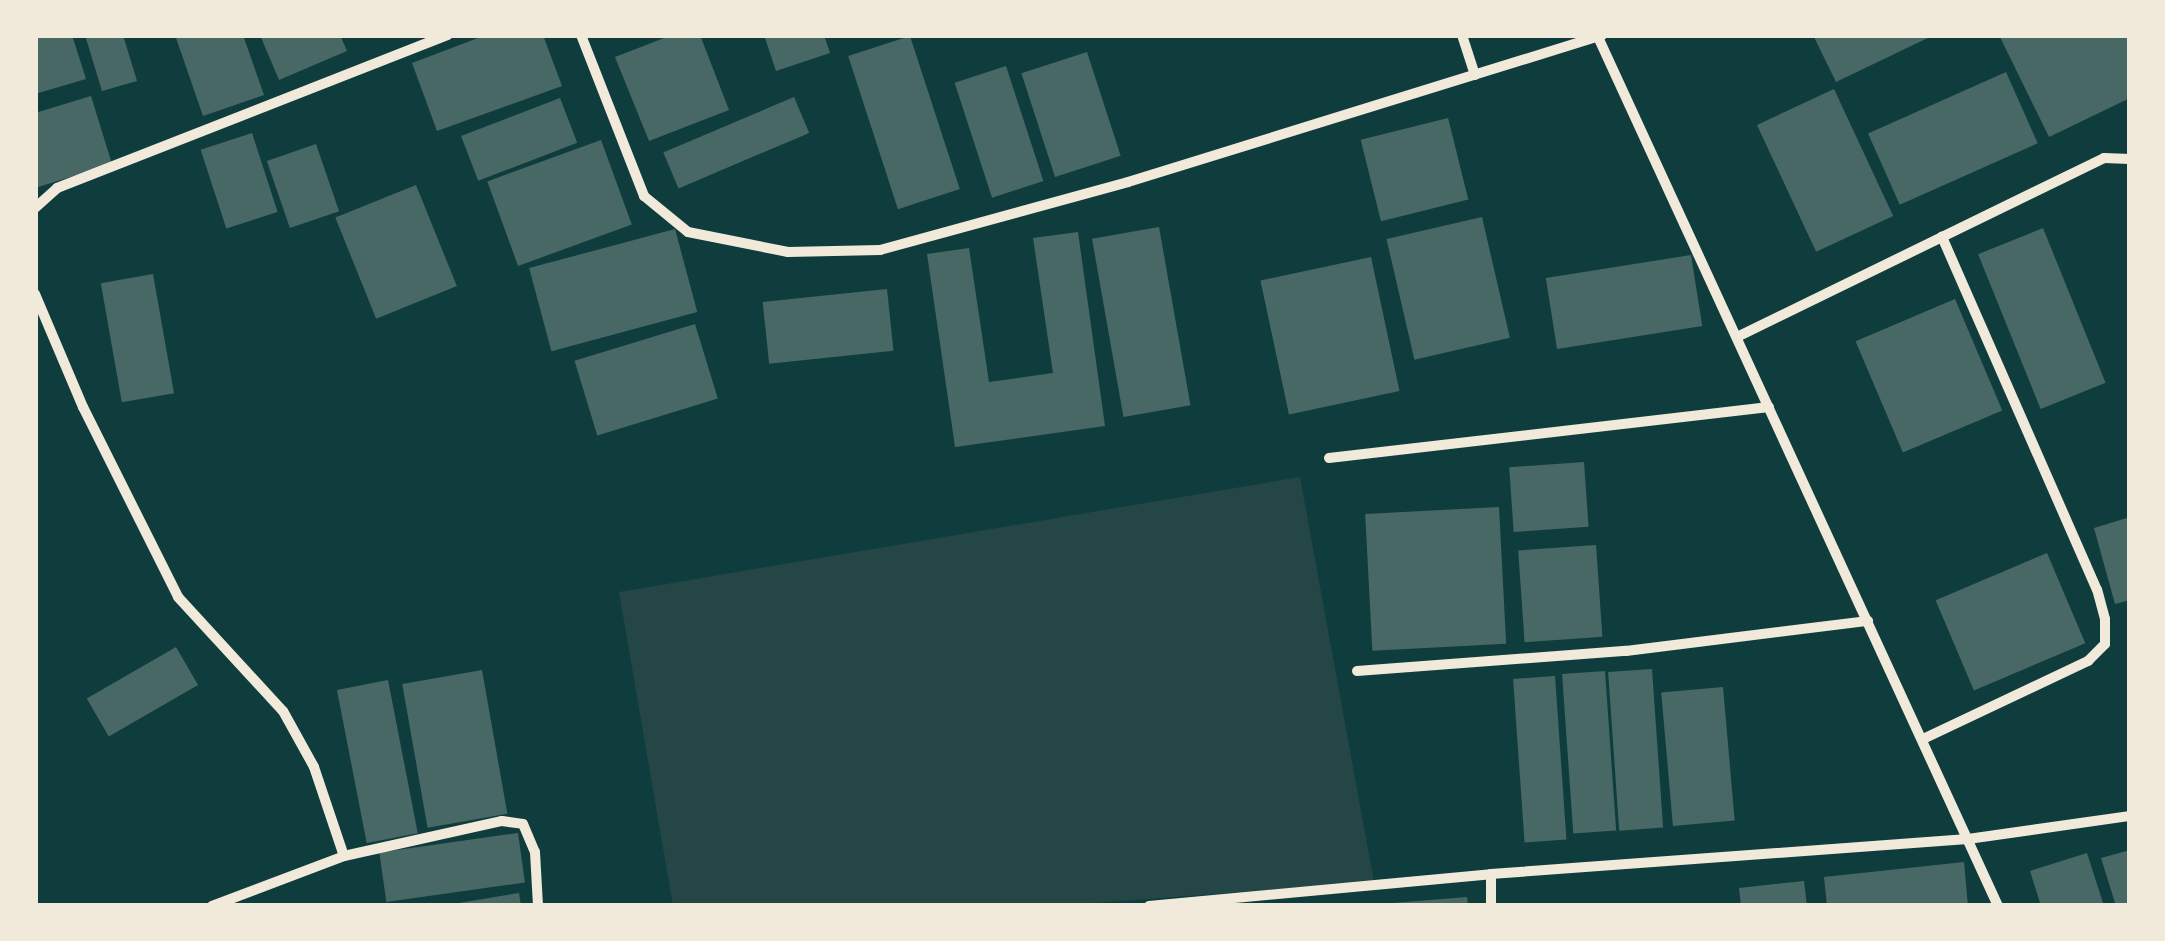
<!DOCTYPE html>
<html>
<head>
<meta charset="utf-8">
<style>
	body { margin:0 }
	#map { position:relative; width:2165px; height:941px; overflow:hidden; background:#0f3d3e; font-family:"Public Sans",sans-serif }
	div>[style] { position:absolute }
	[style*='--x'] { left:calc(var(--x)*1px); top:calc(var(--y)*1px); width:calc(var(--w)*1px); rotate:calc(var(--a)*1deg) }
	.green>* { inset:0; background:#244646 }
	.building>* { inset:0; background:#486865; transform-origin:0 0 }
	.minor>* { height:10px; margin:-5px; padding:0 5px; transform-origin:5px; border-radius:5px; background:#f1e9da }
	span { translate:-50% -50%; white-space:nowrap; text-align:center; line-height:1.15; -webkit-text-stroke:8px #f1e9da; paint-order:stroke }
	.frame { position:absolute; inset:0; border:38px solid #f1e9da; pointer-events:none }
</style>
</head>
<body>
<div id="map">
	<div class="green">
		<i style="clip-path:polygon(1300px 477px,1374px 882px,1054px 906px,673px 906px,619px 592px)"></i>
	</div>
	<div class="building">
		<i style="clip-path:polygon(35px 35px,72px 35px,86px 79px,35px 94px)"></i>
		<i style="clip-path:polygon(85px 35px,123px 35px,137px 81px,102px 91px)"></i>
		<i style="clip-path:polygon(175px 35px,243px 35px,264px 95px,203px 116px)"></i>
		<i style="clip-path:polygon(260px 35px,340px 35px,347px 51px,279px 80px)"></i>
		<i style="clip-path:polygon(486px 35px,543px 35px,562px 86px,437px 131px,412px 63px)"></i>
		<i style="clip-path:polygon(672px 35px,700px 35px,729px 110px,649px 141px,615px 57px)"></i>
		<i style="clip-path:polygon(764px 35px,824px 35px,830px 53px,776px 71px)"></i>
		<i style="clip-path:polygon(1813px 35px,1934px 35px,1836px 82px)"></i>
		<i style="clip-path:polygon(1999px 35px,2130px 35px,2130px 98px,2049px 137px)"></i>
		<i style="left:910px;top:36px;width:161px;height:65px;rotate:72deg"></i>
		<i style="left:1087px;top:52px;width:109px;height:69px;rotate:72deg"></i>
		<i style="left:1006px;top:66px;width:121px;height:54px;rotate:72deg"></i>
		<i style="left:2006px;top:72px;width:78px;height:151px;rotate:66deg"></i>
		<i style="left:1834px;top:89px;width:140px;height:85px;rotate:65deg"></i>
		<i style="clip-path:polygon(91px 96px,112px 164px,35px 188px,35px 113px)"></i>
		<i style="left:794px;top:97px;width:39px;height:142px;rotate:67deg"></i>
		<i style="left:560px;top:98px;width:48px;height:106px;rotate:69deg"></i>
		<i style="left:1448px;top:118px;width:84px;height:90px;rotate:76deg"></i>
		<i style="left:252px;top:133px;width:83px;height:54px;rotate:72deg"></i>
		<i style="left:601px;top:140px;width:90px;height:121px;rotate:70deg"></i>
		<i style="left:316px;top:144px;width:71px;height:52px;rotate:71deg"></i>
		<i style="left:416px;top:185px;width:109px;height:87px;rotate:68deg"></i>
		<i style="left:1482px;top:217px;width:124px;height:98px;rotate:77deg"></i>
		<i style="left:1159px;top:227px;width:181px;height:68px;rotate:80deg"></i>
		<i style="left:2043px;top:228px;width:167px;height:70px;rotate:68deg"></i>
		<i style="left:675px;top:229px;width:86px;height:151px;rotate:75deg"></i>
		<i style="clip-path:polygon(1078px 232px,1105px 426px,955px 447px,927px 254px,969px 248px,989px 382px,1053px 373px,1033px 238px)"></i>
		<i style="left:1691px;top:255px;width:72px;height:147px;rotate:81deg"></i>
		<i style="left:1371px;top:257px;width:137px;height:113px;rotate:78deg"></i>
		<i style="left:153px;top:274px;width:121px;height:53px;rotate:80deg"></i>
		<i style="left:887px;top:289px;width:62px;height:125px;rotate:84deg"></i>
		<i style="left:1955px;top:299px;width:121px;height:108px;rotate:67deg"></i>
		<i style="left:695px;top:324px;width:78px;height:126px;rotate:73deg"></i>
		<i style="left:1584px;top:462px;width:65px;height:75px;rotate:86deg"></i>
		<i style="left:1499px;top:507px;width:137px;height:134px;rotate:87deg"></i>
		<i style="clip-path:polygon(2130px 517px,2130px 600px,2115px 604px,2094px 528px)"></i>
		<i style="left:1596px;top:545px;width:92px;height:78px;rotate:86deg"></i>
		<i style="left:2047px;top:553px;width:98px;height:121px;rotate:67deg"></i>
		<i style="left:176px;top:647px;width:44px;height:103px;rotate:60deg"></i>
		<i style="left:1652px;top:669px;width:159px;height:44px;rotate:86deg"></i>
		<i style="left:482px;top:670px;width:146px;height:81px;rotate:80deg"></i>
		<i style="left:1605px;top:671px;width:160px;height:43px;rotate:86deg"></i>
		<i style="left:1555px;top:676px;width:164px;height:42px;rotate:86deg"></i>
		<i style="left:388px;top:680px;width:156px;height:52px;rotate:79deg"></i>
		<i style="left:1723px;top:687px;width:134px;height:62px;rotate:85deg"></i>
		<i style="left:518px;top:833px;width:50px;height:140px;rotate:82deg"></i>
		<i style="clip-path:polygon(2130px 850px,2130px 906px,2116px 906px,2101px 858px)"></i>
		<i style="clip-path:polygon(2087px 853px,2104px 906px,2041px 906px,2030px 871px)"></i>
		<i style="clip-path:polygon(1964px 862px,1968px 906px,1827px 906px,1824px 877px)"></i>
		<i style="clip-path:polygon(1804px 881px,1807px 906px,1741px 906px,1739px 888px)"></i>
		<i style="clip-path:polygon(519px 893px,521px 906px,453px 906px,453px 904px)"></i>
		<i style="clip-path:polygon(1467px 897px,1468px 906px,1393px 906px,1393px 903px)"></i>
	</div>
	<div class="minor">
		<i style="--x:581;--y:35;--w:173;--a:68.6"></i>
		<i style="--x:644;--y:196;--w:57;--a:39.3"></i>
		<i style="--x:688;--y:232;--w:102;--a:11.3"></i>
		<i style="--x:788;--y:252;--w:92;--a:-1.2"></i>
		<i style="--x:880;--y:250;--w:257;--a:-15.3"></i>
		<i style="--x:1128;--y:182;--w:496;--a:-17.2"></i>
		<i style="--x:1462;--y:35;--w:42;--a:72"></i>
		<i style="--x:1598;--y:37;--w:957;--a:65.28"></i>
		<i style="--x:35;--y:208;--w:30;--a:-42"></i>
		<i style="--x:57;--y:188;--w:420;--a:-21.4"></i>
		<i style="--x:35;--y:294;--w:123;--a:67"></i>
		<i style="--x:83;--y:407;--w:212;--a:63.4"></i>
		<i style="--x:178;--y:597;--w:155;--a:47.4"></i>
		<i style="--x:283;--y:711;--w:64;--a:61"></i>
		<i style="--x:314;--y:767;--w:94;--a:71.4"></i>
		<i style="--x:1737;--y:337;--w:408;--a:-26"></i>
		<i style="--x:2104;--y:158;--w:26;--a:2"></i>
		<i style="--x:1329;--y:458;--w:443;--a:-6.6"></i>
		<i style="--x:1357;--y:671;--w:270;--a:-4.3"></i>
		<i style="--x:1626;--y:651;--w:244;--a:-7.1"></i>
		<i style="--x:1923;--y:739;--w:183;--a:-25.3"></i>
		<i style="--x:2088;--y:661;--w:24;--a:-45"></i>
		<i style="--x:2105;--y:644;--w:25;--a:-90"></i>
		<i style="--x:2105;--y:619;--w:30;--a:-105"></i>
		<i style="--x:2097;--y:590;--w:386;--a:-113.7"></i>
		<i style="--x:1491;--y:874;--w:32;--a:90"></i>
		<i style="--x:212;--y:906;--w:141;--a:-20.7"></i>
		<i style="--x:344;--y:856;--w:162;--a:-12.5"></i>
		<i style="--x:502;--y:821;--w:21;--a:8"></i>
		<i style="--x:523;--y:824;--w:30;--a:67"></i>
		<i style="--x:535;--y:852;--w:54;--a:86.8"></i>
		<i style="--x:1149;--y:906;--w:343;--a:-5.3"></i>
		<i style="--x:1491;--y:874;--w:478;--a:-4.2"></i>
		<i style="--x:1968;--y:839;--w:164;--a:-8.1"></i>
	</div>
	<div class="frame"></div>
</div>
</body>
</html>
